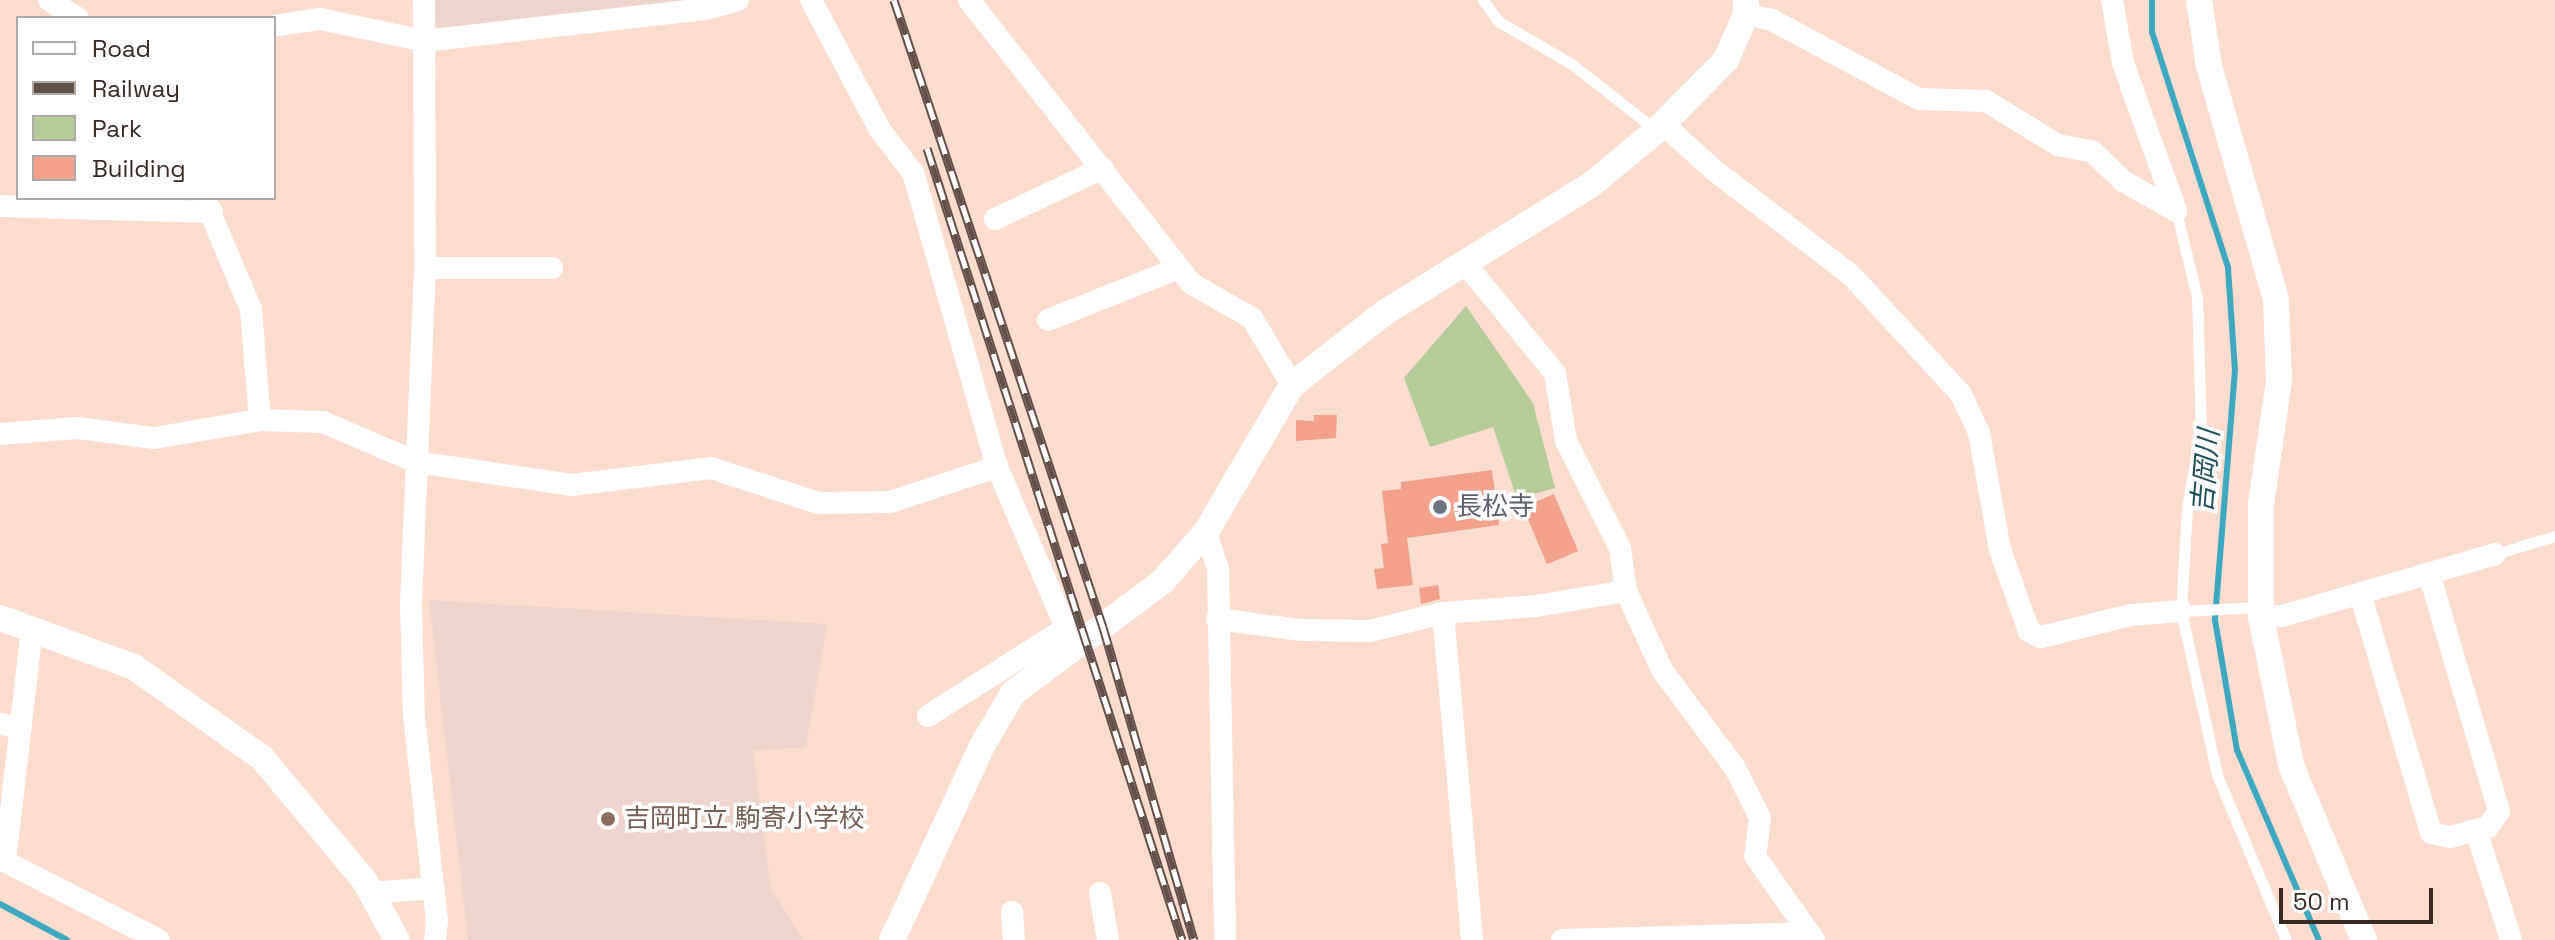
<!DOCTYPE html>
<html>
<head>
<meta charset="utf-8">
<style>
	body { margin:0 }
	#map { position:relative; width:2555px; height:940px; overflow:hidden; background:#fbddd0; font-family:"Space Grotesk","Noto Sans JP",sans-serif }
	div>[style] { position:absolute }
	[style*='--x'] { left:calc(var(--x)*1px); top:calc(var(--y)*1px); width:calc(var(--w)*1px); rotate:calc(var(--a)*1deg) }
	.education>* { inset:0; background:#edd4cd }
	.green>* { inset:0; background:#b5cb98 }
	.stream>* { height:6px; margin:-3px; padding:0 3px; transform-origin:3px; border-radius:3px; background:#3fa8c1 }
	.building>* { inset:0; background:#f1a18c; transform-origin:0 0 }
	.service>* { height:11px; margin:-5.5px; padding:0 5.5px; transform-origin:5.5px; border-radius:5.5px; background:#fff }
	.minor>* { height:22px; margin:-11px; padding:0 11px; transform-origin:11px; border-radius:11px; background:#fff }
	.tertiary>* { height:26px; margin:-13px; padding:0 13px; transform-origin:13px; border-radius:13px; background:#fff }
	.rail>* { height:9px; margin-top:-4.5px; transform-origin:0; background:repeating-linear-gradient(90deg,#fff 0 18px,#625049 0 36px); box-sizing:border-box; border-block:2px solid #625049 }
	.dots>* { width:22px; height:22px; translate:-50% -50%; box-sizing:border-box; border:4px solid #fff; border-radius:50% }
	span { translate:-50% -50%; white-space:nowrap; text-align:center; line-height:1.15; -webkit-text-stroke:7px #fff; paint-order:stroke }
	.worship-label { font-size:26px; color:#5b616d }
	.left { translate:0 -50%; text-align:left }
	.education-label { font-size:26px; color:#785e54 }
	.water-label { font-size:28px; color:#23505b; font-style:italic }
	.legend { position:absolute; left:16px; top:16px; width:260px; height:184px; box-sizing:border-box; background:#fff; border:2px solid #afa9a7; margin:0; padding:10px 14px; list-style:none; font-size:24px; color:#372923 }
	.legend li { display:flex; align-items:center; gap:16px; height:40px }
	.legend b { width:40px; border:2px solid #afa9a7 }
	.scale { position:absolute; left:2279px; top:888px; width:154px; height:36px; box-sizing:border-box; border:4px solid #372923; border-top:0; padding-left:10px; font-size:24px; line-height:28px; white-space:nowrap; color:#372923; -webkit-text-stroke:6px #fff; paint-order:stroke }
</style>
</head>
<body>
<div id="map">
	<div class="education">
		<i style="clip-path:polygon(432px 0,683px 0,439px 28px,431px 18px)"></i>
		<i style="clip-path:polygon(429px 600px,827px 624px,806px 747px,753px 751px,771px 888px,803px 940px,468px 940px)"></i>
	</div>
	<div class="green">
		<i style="clip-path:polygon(1466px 306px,1533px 403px,1555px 488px,1517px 499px,1493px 427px,1430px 447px,1404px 378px)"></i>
	</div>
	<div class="stream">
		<i style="--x:2152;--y:0;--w:32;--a:90"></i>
		<i style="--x:2152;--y:32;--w:248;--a:72.1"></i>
		<i style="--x:2228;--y:268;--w:102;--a:86.1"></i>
		<i style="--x:2235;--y:370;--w:251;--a:94.6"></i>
		<i style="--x:2215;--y:620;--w:132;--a:80.4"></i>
		<i style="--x:2237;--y:750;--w:207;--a:66.7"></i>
		<i style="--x:0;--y:904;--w:76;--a:28.2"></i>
	</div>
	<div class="building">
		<i style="clip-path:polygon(1314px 415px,1337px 415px,1336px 438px,1296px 441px,1296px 420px,1314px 421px)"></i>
		<i style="clip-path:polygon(1492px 470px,1499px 525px,1407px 538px,1413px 585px,1377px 589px,1374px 569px,1384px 568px,1381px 544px,1388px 543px,1382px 491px,1401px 489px,1401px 482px)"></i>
		<i style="left:1554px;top:494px;width:62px;height:34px;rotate:67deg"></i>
		<i style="clip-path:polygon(1438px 585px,1440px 599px,1421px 604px,1419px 588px)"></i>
	</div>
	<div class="service">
		<i style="--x:1483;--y:0;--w:26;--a:54"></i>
		<i style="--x:1498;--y:21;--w:87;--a:30.4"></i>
		<i style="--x:1573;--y:65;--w:105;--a:38.1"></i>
		<i style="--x:2176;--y:211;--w:89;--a:76.3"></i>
		<i style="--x:2197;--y:297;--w:133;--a:88.3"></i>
		<i style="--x:2201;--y:430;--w:78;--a:100.3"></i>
		<i style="--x:2187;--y:507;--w:104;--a:93.3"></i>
		<i style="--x:2181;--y:611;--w:168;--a:77.6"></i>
		<i style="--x:2217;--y:775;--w:179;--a:67.3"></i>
		<i style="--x:2495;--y:554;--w:63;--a:-16.7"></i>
		<i style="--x:2181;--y:611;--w:80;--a:-2.9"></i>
	</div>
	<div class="minor">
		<i style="--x:49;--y:0;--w:34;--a:32"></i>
		<i style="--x:424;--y:0;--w:268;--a:89.8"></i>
		<i style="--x:425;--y:268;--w:337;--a:92.4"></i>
		<i style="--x:411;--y:605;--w:111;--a:88.5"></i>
		<i style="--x:414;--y:716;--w:206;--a:83.6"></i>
		<i style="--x:437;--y:921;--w:19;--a:96"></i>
		<i style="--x:969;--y:0;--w:361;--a:51.9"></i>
		<i style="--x:1192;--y:284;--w:69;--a:29.5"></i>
		<i style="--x:1252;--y:318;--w:78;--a:59.2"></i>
		<i style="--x:2112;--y:0;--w:64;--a:80.1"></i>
		<i style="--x:2123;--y:63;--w:157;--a:70.3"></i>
		<i style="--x:1746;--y:14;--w:27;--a:13"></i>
		<i style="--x:1772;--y:20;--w:167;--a:28.3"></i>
		<i style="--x:1919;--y:99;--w:67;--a:1.7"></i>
		<i style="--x:1986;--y:101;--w:84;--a:31.4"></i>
		<i style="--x:2058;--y:145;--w:36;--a:11"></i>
		<i style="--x:2093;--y:152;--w:42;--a:44"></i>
		<i style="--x:2123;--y:181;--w:61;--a:29.5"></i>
		<i style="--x:274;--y:26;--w:47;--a:-8.7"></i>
		<i style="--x:320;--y:19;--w:106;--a:11.9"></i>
		<i style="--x:424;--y:41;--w:283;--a:-6.5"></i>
		<i style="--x:705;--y:9;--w:34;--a:-15"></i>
		<i style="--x:1662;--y:123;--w:72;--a:42.2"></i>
		<i style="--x:1715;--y:171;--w:171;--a:37.4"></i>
		<i style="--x:1851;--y:275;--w:162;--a:47.3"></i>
		<i style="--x:1961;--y:394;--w:43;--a:65.2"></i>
		<i style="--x:1979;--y:433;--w:119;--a:79.8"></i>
		<i style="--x:2000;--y:550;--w:86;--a:70.3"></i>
		<i style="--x:2029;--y:631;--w:13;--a:27"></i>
		<i style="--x:2041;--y:637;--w:93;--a:-13.7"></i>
		<i style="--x:2131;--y:615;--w:50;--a:-4.6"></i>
		<i style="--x:204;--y:198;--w:121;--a:67.1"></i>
		<i style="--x:251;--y:309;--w:111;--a:85.4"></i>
		<i style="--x:0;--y:206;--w:212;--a:1.6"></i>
		<i style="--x:995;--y:219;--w:119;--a:-25.3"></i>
		<i style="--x:1464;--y:262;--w:144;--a:50.7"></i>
		<i style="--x:1555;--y:373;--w:69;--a:80.8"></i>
		<i style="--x:1566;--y:441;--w:120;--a:63.2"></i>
		<i style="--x:1620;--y:548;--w:43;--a:82.1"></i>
		<i style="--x:1626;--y:591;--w:87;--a:65.5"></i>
		<i style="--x:1662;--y:670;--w:122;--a:53.3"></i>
		<i style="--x:1735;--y:768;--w:56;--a:63.4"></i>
		<i style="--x:1760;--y:818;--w:38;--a:97"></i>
		<i style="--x:1755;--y:856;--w:103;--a:54.9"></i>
		<i style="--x:425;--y:268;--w:127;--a:0"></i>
		<i style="--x:1048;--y:320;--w:141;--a:-21.7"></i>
		<i style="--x:0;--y:434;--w:78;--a:-4.4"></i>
		<i style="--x:78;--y:428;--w:77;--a:7.5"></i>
		<i style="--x:154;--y:438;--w:108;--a:-9.6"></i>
		<i style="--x:260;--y:420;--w:63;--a:1.8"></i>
		<i style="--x:323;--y:422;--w:101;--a:23.3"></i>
		<i style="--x:416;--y:462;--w:157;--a:8.4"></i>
		<i style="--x:571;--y:485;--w:141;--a:-6.9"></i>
		<i style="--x:711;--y:468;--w:114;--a:18"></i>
		<i style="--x:819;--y:503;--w:71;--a:-0.8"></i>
		<i style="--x:890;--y:502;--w:113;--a:-18.1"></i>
		<i style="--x:997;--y:467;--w:306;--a:-105.9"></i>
		<i style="--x:913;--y:173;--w:54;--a:-127.5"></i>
		<i style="--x:880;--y:130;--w:147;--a:-118"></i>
		<i style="--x:1206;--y:532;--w:40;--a:72"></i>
		<i style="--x:1218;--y:570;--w:370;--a:88.9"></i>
		<i style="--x:2360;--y:593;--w:250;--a:73.5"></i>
		<i style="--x:2431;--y:833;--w:19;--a:12"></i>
		<i style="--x:2450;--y:837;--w:39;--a:-15"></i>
		<i style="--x:2488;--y:827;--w:19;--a:-55"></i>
		<i style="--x:2499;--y:811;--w:248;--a:-106.4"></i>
		<i style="--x:1443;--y:613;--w:328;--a:84.9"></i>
		<i style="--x:2261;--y:617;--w:21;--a:-3"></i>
		<i style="--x:2282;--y:616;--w:222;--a:-16.2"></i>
		<i style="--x:1217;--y:619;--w:84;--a:7.5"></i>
		<i style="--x:1300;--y:630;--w:70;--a:0.8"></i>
		<i style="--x:1370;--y:631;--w:75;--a:-13.9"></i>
		<i style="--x:1443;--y:613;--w:93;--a:-4.3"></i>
		<i style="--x:1536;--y:606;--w:91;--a:-9.5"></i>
		<i style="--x:928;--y:716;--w:164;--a:-32.5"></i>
		<i style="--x:1066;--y:628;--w:175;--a:-113.2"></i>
		<i style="--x:0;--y:724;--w:21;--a:8"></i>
		<i style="--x:2476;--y:830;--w:115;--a:72.3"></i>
		<i style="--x:0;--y:859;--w:178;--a:27"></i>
		<i style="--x:5;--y:862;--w:234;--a:-83.4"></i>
		<i style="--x:371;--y:893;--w:63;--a:-4.5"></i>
		<i style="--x:1100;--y:893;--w:48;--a:80.3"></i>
		<i style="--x:1012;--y:912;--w:28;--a:86"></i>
		<i style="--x:1562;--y:940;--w:245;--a:-1.6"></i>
	</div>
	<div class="tertiary">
		<i style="--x:2199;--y:0;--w:67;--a:81.4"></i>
		<i style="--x:2209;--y:66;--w:243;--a:74"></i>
		<i style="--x:2276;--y:300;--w:81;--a:87.9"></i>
		<i style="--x:2279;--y:381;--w:124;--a:98.3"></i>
		<i style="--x:2261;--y:504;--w:113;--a:90"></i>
		<i style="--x:2261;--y:617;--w:151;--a:78.5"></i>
		<i style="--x:2291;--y:765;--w:190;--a:67.4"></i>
		<i style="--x:0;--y:618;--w:143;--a:20.1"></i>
		<i style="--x:134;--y:667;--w:157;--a:35.4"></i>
		<i style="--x:262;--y:758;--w:159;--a:50.1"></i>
		<i style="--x:364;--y:880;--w:68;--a:61.2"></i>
		<i style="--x:892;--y:940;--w:216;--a:-65.1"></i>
		<i style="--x:983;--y:744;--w:59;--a:-59.5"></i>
		<i style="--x:1013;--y:693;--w:186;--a:-36.7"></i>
		<i style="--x:1162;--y:582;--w:67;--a:-48.7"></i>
		<i style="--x:1206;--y:532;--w:170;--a:-59.7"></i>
		<i style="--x:1292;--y:385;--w:117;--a:-38"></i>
		<i style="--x:1384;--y:313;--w:245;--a:-31.8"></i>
		<i style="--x:1592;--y:184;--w:83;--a:-39.6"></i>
		<i style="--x:1656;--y:131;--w:100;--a:-45.4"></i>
		<i style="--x:1726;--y:60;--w:50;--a:-66.5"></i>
		<i style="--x:1746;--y:14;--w:14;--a:-90"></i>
	</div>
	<div class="rail">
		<i style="--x:894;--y:0;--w:661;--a:71.57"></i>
		<i style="--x:1103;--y:627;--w:326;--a:73.8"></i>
		<i style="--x:927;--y:148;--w:832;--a:72.15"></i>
	</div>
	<div class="dots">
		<i style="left:1440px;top:507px;background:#6b7280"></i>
		<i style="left:608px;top:819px;background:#8d6e63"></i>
	</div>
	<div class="worship-label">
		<span class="left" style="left:1456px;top:507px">長松寺</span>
	</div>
	<div class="education-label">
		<span class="left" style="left:624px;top:819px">吉岡町立 駒寄小学校</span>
	</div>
	<div class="water-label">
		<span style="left:2205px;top:471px;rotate:-85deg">吉岡川</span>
	</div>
	<ul class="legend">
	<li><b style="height:10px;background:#fff"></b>Road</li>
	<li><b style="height:10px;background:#625049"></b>Railway</li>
	<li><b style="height:22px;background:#b5cb98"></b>Park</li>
	<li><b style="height:22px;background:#f1a18c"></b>Building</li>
	</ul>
	<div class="scale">50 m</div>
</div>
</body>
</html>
